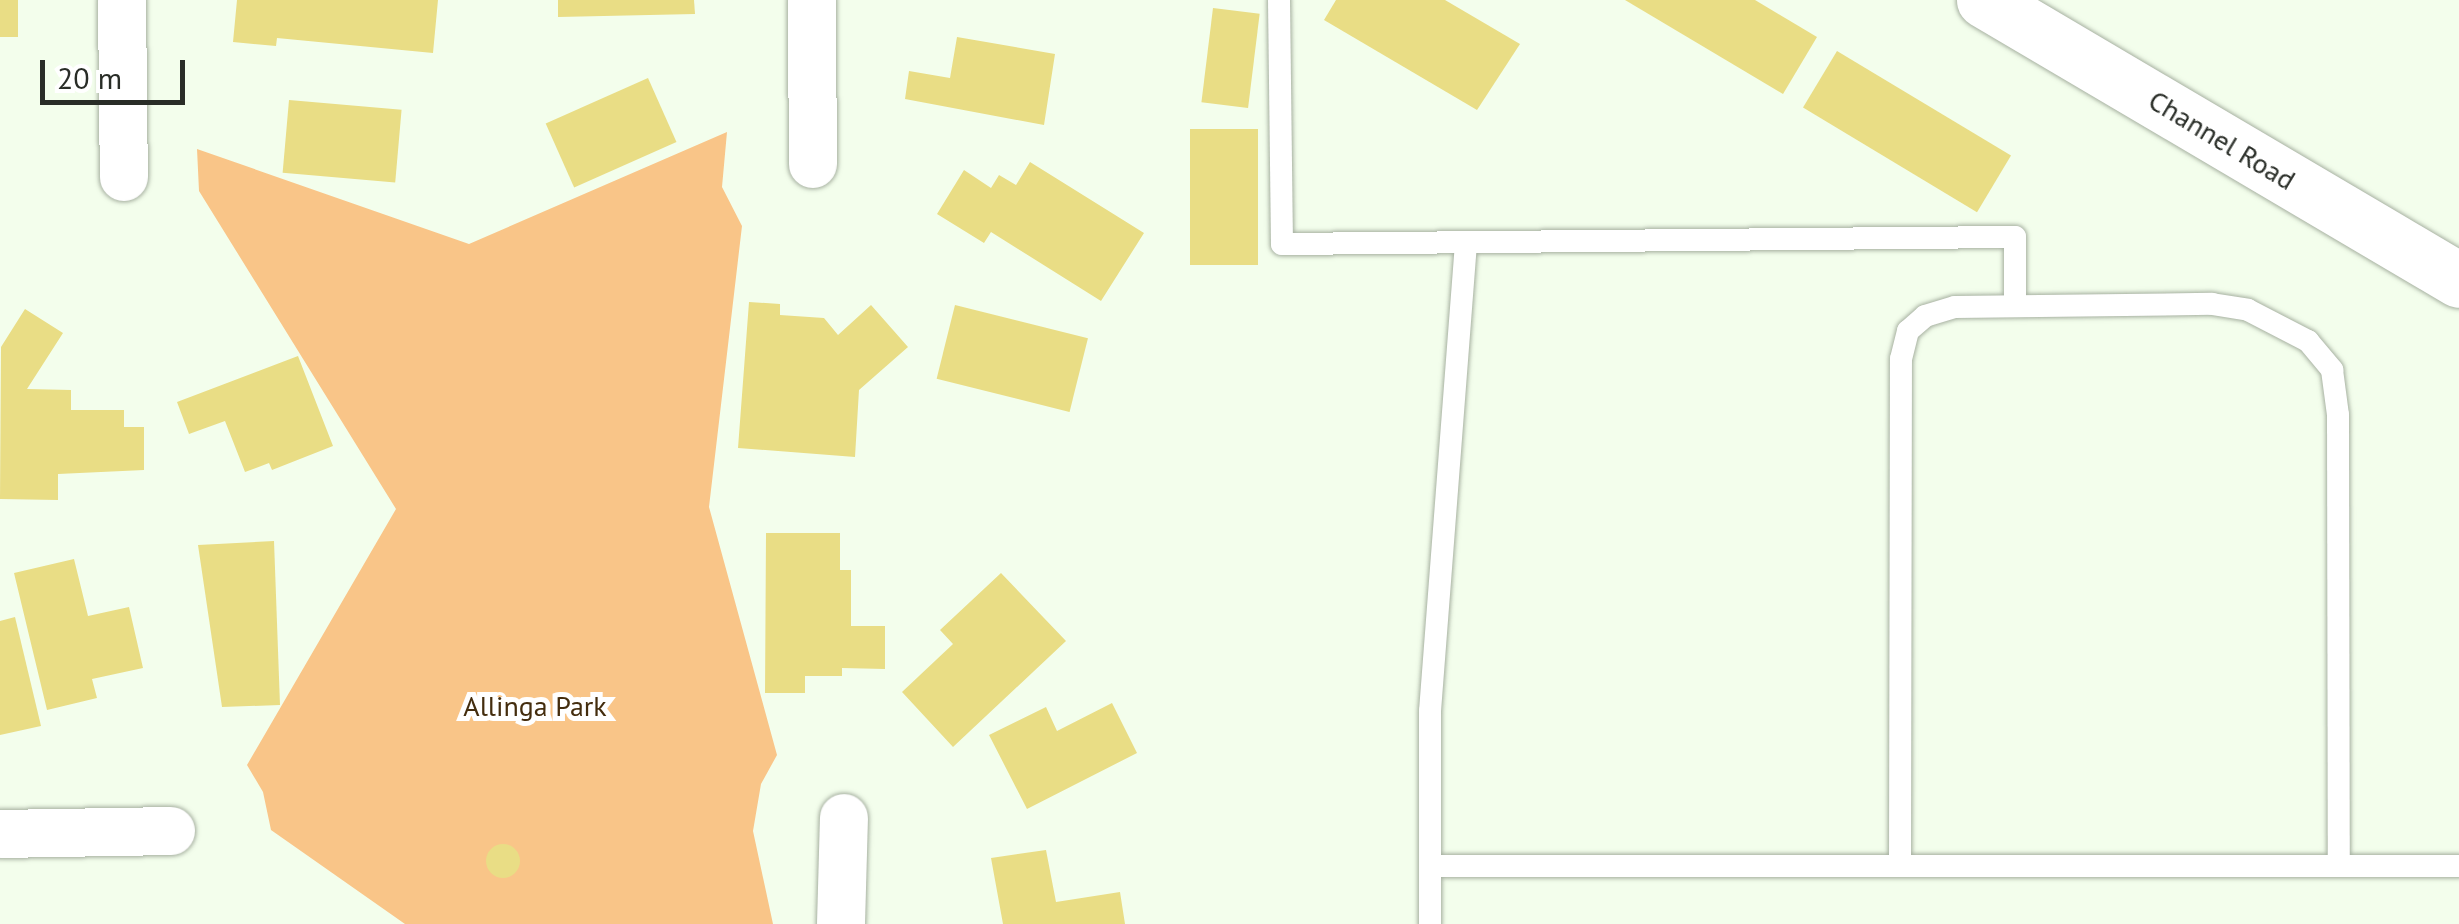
<!DOCTYPE html>
<html>
<head>
<meta charset="utf-8">
<style>
	body { margin:0 }
	#map { position:relative; width:2459px; height:924px; overflow:hidden; background:#f3feec; font-family:"PT Sans",sans-serif }
	div>[style] { position:absolute }
	[style*='--x'] { left:calc(var(--x)*1px); top:calc(var(--y)*1px); width:calc(var(--w)*1px); rotate:calc(var(--a)*1deg) }
	.green>* { inset:0; background:#f9c588 }
	.building>* { inset:0; background:#e9dd85; transform-origin:0 0 }
	.round { border-radius:50% }
	.roads { filter:drop-shadow(0 0 2px #a7b1a1) drop-shadow(0 0 2px #a7b1a1) }
	.service>* { height:22px; margin:-11px; padding:0 11px; transform-origin:11px; border-radius:11px; background:#fff }
	.minor>* { height:48px; margin:-24px; padding:0 24px; transform-origin:24px; border-radius:24px; background:#fff }
	.tertiary>* { height:55px; margin:-27.5px; padding:0 27.5px; transform-origin:27.5px; border-radius:27.5px; background:#fff }
	span { translate:-50% -50%; white-space:nowrap; text-align:center; line-height:1.15; -webkit-text-stroke:10px #fff; paint-order:stroke }
	.street-label { font-size:28px; color:#292d27 }
	.park-label { font-size:28px; color:#442d0e }
	.scale { position:absolute; left:40px; top:60px; width:145px; height:45px; box-sizing:border-box; border:5px solid #292d27; border-top:0; padding-left:12px; font-size:30px; line-height:35px; white-space:nowrap; color:#292d27; -webkit-text-stroke:8px #fff; paint-order:stroke }
</style>
</head>
<body>
<div id="map">
	<div class="green">
		<i style="clip-path:polygon(727px 132px,722px 187px,742px 226px,709px 507px,777px 755px,761px 784px,753px 831px,773px 924px,405px 924px,271px 830px,263px 792px,247px 765px,396px 509px,199px 191px,197px 149px,469px 244px)"></i>
	</div>
	<div class="building">
		<i style="left:0;top:0;width:18px;height:37px"></i>
		<i style="clip-path:polygon(237px 0,438px 0,433px 53px,277px 38px,276px 46px,233px 42px)"></i>
		<i style="clip-path:polygon(558px 0,694px 0,695px 14px,558px 17px)"></i>
		<i style="clip-path:polygon(1336px 0,1445px 0,1520px 44px,1477px 110px,1324px 20px)"></i>
		<i style="clip-path:polygon(1625px 0,1755px 0,1817px 37px,1783px 94px)"></i>
		<i style="left:1213px;top:8px;width:47px;height:95px;rotate:7deg"></i>
		<i style="clip-path:polygon(957px 37px,1055px 54px,1044px 125px,905px 99px,909px 71px,950px 78px)"></i>
		<i style="left:1837px;top:51px;width:203px;height:66px;rotate:31deg"></i>
		<i style="left:648px;top:78px;width:70px;height:112px;rotate:66deg"></i>
		<i style="left:289px;top:100px;width:113px;height:73px;rotate:5deg"></i>
		<i style="left:1190px;top:129px;width:68px;height:136px"></i>
		<i style="clip-path:polygon(1030px 162px,1144px 233px,1101px 301px,991px 232px,984px 243px,937px 214px,964px 170px,991px 188px,999px 175px,1016px 185px)"></i>
		<i style="clip-path:polygon(749px 302px,780px 304px,780px 315px,824px 318px,838px 335px,871px 305px,908px 347px,859px 390px,855px 457px,738px 448px)"></i>
		<i style="left:955px;top:305px;width:137px;height:76px;rotate:14deg"></i>
		<i style="clip-path:polygon(25px 309px,63px 333px,27px 389px,71px 390px,71px 410px,124px 410px,124px 427px,144px 427px,144px 470px,58px 474px,58px 500px,0 499px,1px 347px)"></i>
		<i style="clip-path:polygon(298px 356px,333px 446px,272px 470px,269px 463px,245px 472px,225px 421px,189px 434px,177px 402px)"></i>
		<i style="clip-path:polygon(766px 533px,840px 533px,840px 570px,851px 570px,851px 626px,885px 626px,885px 669px,842px 668px,842px 676px,805px 676px,805px 693px,765px 693px)"></i>
		<i style="clip-path:polygon(274px 541px,280px 705px,222px 707px,198px 545px)"></i>
		<i style="clip-path:polygon(74px 559px,88px 616px,129px 607px,143px 668px,92px 679px,97px 698px,47px 710px,14px 573px)"></i>
		<i style="clip-path:polygon(1001px 573px,1066px 641px,953px 747px,902px 692px,953px 644px,940px 630px)"></i>
		<i style="clip-path:polygon(15px 617px,41px 726px,0 735px,0 621px)"></i>
		<i style="clip-path:polygon(1112px 703px,1137px 753px,1027px 809px,989px 735px,1046px 707px,1057px 731px)"></i>
		<i class="round" style="left:486px;top:844px;width:34px;height:34px"></i>
		<i style="clip-path:polygon(1046px 850px,1056px 902px,1120px 892px,1125px 924px,1003px 924px,991px 858px)"></i>
	</div>
	<div class="roads">
		<div class="service">
			<i style="--x:1279;--y:0;--w:244;--a:89.3"></i>
			<i style="--x:1282;--y:244;--w:733;--a:-0.55"></i>
			<i style="--x:2015;--y:237;--w:69;--a:90"></i>
			<i style="--x:1430;--y:866;--w:1029;--a:0"></i>
			<i style="--x:1900;--y:866;--w:507;--a:-89.89"></i>
			<i style="--x:1901;--y:359;--w:29;--a:-76"></i>
			<i style="--x:1908;--y:331;--w:23;--a:-41"></i>
			<i style="--x:1925;--y:316;--w:31;--a:-17"></i>
			<i style="--x:1955;--y:307;--w:257;--a:-0.7"></i>
			<i style="--x:2212;--y:304;--w:36;--a:9"></i>
			<i style="--x:2248;--y:310;--w:68;--a:27.3"></i>
			<i style="--x:2308;--y:341;--w:38;--a:50"></i>
			<i style="--x:2332;--y:370;--w:45;--a:82.4"></i>
			<i style="--x:2338;--y:415;--w:451;--a:89.9"></i>
			<i style="--x:1430;--y:924;--w:213;--a:-90"></i>
			<i style="--x:1430;--y:711;--w:468;--a:-85.6"></i>
		</div>
		<div class="minor">
			<i style="--x:122;--y:0;--w:177;--a:89.4"></i>
			<i style="--x:812;--y:0;--w:164;--a:89.7"></i>
			<i style="--x:0;--y:834;--w:171;--a:-1"></i>
			<i style="--x:841;--y:924;--w:106;--a:-88.4"></i>
		</div>
		<div class="tertiary">
			<i style="--x:1984;--y:0;--w:551;--a:30.52"></i>
		</div>
	</div>
	<div class="street-label">
		<span style="left:2222px;top:140px;rotate:31deg">Channel Road</span>
	</div>
	<div class="park-label">
		<span style="left:535px;top:706px">Allinga Park</span>
	</div>
	<div class="scale">20 m</div>
</div>
</body>
</html>
